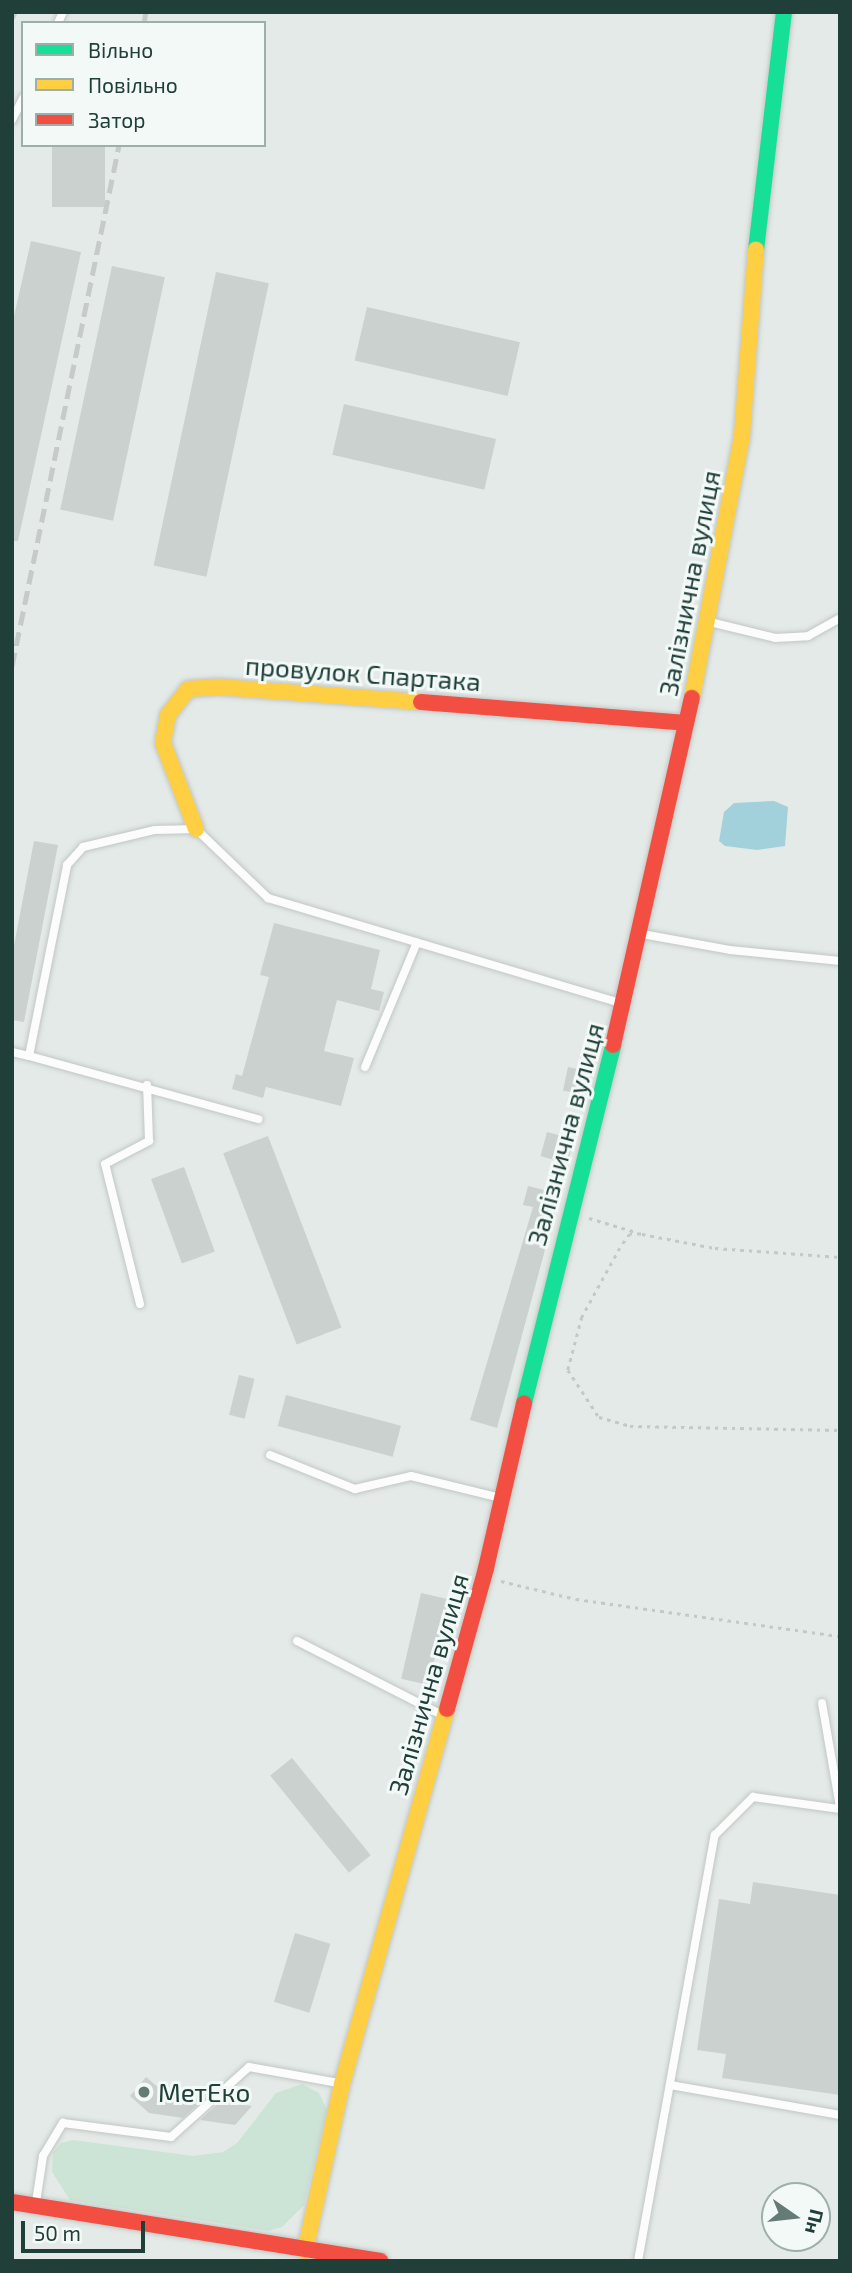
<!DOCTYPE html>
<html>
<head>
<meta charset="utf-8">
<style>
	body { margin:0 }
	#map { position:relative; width:852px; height:2273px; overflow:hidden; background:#e4eae7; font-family:"Exo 2",sans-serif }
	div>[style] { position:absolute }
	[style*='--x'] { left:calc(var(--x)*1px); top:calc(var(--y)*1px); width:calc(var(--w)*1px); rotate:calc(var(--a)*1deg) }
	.green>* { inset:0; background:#cce4d5 }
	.water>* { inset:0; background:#a2d0db }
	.building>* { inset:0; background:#cbd1cf; transform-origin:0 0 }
	.path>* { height:2.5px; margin-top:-1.25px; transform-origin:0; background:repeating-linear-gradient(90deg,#c1cac8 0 3.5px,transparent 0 8.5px) }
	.roads { filter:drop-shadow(0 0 2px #c1c7c4) drop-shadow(0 0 2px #c1c7c4) }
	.lane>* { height:8px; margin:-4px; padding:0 4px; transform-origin:4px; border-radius:4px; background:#fbfcfb }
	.fast>* { height:16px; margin:-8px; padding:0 8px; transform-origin:8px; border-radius:8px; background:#16e098 }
	.slow>* { height:16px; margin:-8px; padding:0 8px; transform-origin:8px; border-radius:8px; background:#ffcf43 }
	.jam>* { height:16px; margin:-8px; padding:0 8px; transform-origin:8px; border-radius:8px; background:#f24e42 }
	.rail>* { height:5px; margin-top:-2.5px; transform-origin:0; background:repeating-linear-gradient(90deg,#c6cbca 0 14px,transparent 0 21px) }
	.dots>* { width:19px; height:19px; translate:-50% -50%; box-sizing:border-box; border:4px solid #f2f9f6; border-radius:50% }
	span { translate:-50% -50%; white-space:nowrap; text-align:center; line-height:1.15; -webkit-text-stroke:6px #f2f9f6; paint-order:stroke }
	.street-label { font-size:26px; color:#203f39 }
	.poi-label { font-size:26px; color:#203f39 }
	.left { translate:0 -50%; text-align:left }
	.frame { position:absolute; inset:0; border:14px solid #203f39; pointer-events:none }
	.legend { position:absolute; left:21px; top:21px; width:245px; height:126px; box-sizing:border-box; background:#f2f9f6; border:2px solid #9eafaa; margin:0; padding:9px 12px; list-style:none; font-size:21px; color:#203f39 }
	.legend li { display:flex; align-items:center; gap:14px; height:35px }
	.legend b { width:35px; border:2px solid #9eafaa }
	.north { position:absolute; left:761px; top:2182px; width:70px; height:70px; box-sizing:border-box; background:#f2f9f6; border:2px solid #9eafaa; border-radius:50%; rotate:104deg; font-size:19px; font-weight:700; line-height:28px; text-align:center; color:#203f39 }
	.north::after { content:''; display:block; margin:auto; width:24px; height:32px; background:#657b76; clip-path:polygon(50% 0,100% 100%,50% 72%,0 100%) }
	.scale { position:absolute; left:21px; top:2221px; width:124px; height:32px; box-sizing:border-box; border:4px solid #203f39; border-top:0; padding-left:9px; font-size:21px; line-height:24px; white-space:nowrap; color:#203f39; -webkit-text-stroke:5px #f2f9f6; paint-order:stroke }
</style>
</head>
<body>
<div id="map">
	<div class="green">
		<i style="clip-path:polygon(302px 2084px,319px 2093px,327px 2110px,304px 2205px,282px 2227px,268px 2231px,70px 2200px,52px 2172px,53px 2153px,61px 2143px,73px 2140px,193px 2156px,223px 2152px,237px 2143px,276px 2093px)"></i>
	</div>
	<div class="water">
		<i style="clip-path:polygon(774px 801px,788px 807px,785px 846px,757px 850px,725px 846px,719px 841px,724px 812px,734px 803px)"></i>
	</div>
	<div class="building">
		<i style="left:52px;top:145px;width:53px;height:62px"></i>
		<i style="clip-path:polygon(31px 241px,81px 252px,18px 541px,12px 541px,12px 325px)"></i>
		<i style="left:112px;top:266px;width:54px;height:249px;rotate:12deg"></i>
		<i style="left:216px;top:272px;width:54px;height:300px;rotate:12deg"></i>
		<i style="left:367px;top:307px;width:157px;height:55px;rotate:13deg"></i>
		<i style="left:344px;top:404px;width:156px;height:52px;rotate:13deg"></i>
		<i style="clip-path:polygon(34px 841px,58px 845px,24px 1022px,12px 1020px,12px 956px)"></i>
		<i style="clip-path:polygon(274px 923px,380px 950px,371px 989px,384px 992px,379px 1011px,337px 1000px,324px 1051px,354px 1058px,341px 1106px,266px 1087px,263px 1098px,232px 1089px,236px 1074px,242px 1076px,269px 977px,260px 975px)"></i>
		<i style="left:568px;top:1067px;width:25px;height:24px;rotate:12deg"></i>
		<i style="left:547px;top:1132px;width:28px;height:25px;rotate:15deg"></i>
		<i style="left:268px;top:1136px;width:205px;height:48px;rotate:69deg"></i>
		<i style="left:184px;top:1167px;width:90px;height:35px;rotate:70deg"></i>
		<i style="clip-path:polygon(528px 1186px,560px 1194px,497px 1428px,470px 1420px,533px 1207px,523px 1205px)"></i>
		<i style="left:239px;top:1375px;width:16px;height:41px;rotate:14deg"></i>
		<i style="left:286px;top:1395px;width:119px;height:32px;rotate:15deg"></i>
		<i style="left:421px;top:1593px;width:28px;height:88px;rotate:13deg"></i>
		<i style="left:292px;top:1758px;width:125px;height:28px;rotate:51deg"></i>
		<i style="clip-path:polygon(753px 1882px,840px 1895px,840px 2095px,722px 2078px,726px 2054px,697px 2050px,719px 1899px,750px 1904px)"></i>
		<i style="left:295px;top:1933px;width:37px;height:72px;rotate:17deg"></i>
		<i style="clip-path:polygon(146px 2077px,166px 2094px,203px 2100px,183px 2118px,149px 2113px,130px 2096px)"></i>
		<i style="clip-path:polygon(220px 2102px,252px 2106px,235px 2125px,200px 2120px)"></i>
	</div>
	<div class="path">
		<i style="--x:589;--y:1218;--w:49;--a:16.6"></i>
		<i style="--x:641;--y:1234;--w:11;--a:180"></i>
		<i style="--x:630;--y:1234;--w:17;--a:126"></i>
		<i style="--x:620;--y:1248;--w:79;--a:118.8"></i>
		<i style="--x:582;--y:1317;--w:55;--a:104.8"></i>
		<i style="--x:568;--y:1370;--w:56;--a:56.6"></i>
		<i style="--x:599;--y:1417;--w:32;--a:16"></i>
		<i style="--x:630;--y:1426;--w:210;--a:1.1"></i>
		<i style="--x:642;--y:1234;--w:74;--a:10.9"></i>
		<i style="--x:715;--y:1248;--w:125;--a:4.1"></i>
		<i style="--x:501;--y:1581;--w:77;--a:13.5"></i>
		<i style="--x:576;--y:1599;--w:267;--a:8"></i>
	</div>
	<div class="roads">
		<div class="lane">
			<i style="--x:58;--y:23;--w:12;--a:-66"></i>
			<i style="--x:12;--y:120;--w:25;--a:-63"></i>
			<i style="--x:710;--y:622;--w:67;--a:13.8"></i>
			<i style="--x:775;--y:638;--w:33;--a:-3"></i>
			<i style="--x:808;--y:636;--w:37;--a:-29"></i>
			<i style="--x:642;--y:934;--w:89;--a:10.3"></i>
			<i style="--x:730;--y:950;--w:111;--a:5.7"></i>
			<i style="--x:12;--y:1052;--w:17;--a:13"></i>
			<i style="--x:29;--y:1056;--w:195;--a:-78.7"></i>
			<i style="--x:67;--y:865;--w:24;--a:-48"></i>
			<i style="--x:83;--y:847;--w:74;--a:-13.3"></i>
			<i style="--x:155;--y:830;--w:41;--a:-1.4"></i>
			<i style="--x:196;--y:829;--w:100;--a:43.8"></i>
			<i style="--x:268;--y:898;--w:368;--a:16.6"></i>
			<i style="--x:29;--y:1056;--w:238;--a:15.4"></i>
			<i style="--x:365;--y:1067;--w:135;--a:-67.4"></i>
			<i style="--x:140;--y:1304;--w:144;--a:-104"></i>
			<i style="--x:105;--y:1164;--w:50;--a:-27.6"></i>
			<i style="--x:149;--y:1141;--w:56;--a:-92"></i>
			<i style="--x:270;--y:1455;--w:92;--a:21.8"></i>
			<i style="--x:355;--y:1489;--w:57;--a:-13.1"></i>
			<i style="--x:411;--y:1476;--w:93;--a:13.7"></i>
			<i style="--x:297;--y:1641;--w:163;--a:27"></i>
			<i style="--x:822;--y:1703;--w:106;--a:80.2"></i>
			<i style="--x:670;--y:2085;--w:173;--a:10"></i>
			<i style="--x:36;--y:2202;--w:47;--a:-81.3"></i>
			<i style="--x:43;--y:2156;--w:39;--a:-59"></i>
			<i style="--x:63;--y:2123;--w:109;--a:7.4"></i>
			<i style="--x:171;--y:2137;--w:105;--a:-41.9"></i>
			<i style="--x:249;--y:2067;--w:91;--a:10.1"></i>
			<i style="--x:638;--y:2261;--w:433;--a:-79.8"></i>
			<i style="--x:715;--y:1835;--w:54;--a:-45"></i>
			<i style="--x:753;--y:1797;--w:88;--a:7.9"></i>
		</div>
		<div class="fast">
			<i style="--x:756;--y:250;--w:240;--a:-83.3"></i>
			<i style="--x:524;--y:1403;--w:369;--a:-76"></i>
		</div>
		<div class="slow">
			<i style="--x:692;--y:698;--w:268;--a:-79.2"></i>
			<i style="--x:742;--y:435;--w:186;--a:-85.7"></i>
			<i style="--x:196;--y:829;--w:92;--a:-111"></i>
			<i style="--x:163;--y:743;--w:28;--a:-80"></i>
			<i style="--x:168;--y:715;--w:33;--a:-52"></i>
			<i style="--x:188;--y:689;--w:32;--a:-4"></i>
			<i style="--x:220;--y:687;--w:202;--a:4.3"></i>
			<i style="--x:305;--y:2251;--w:171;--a:-77.5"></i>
			<i style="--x:342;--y:2084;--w:389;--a:-74.4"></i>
		</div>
		<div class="jam">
			<i style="--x:421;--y:702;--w:266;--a:4.5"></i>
			<i style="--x:613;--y:1045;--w:356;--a:-77.2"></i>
			<i style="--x:447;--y:1709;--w:146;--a:-74.5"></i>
			<i style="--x:486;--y:1568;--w:169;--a:-77"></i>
			<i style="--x:12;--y:2202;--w:373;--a:9.1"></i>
		</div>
	</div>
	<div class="rail">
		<i style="--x:12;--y:18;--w:7;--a:-63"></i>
		<i style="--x:144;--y:23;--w:11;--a:-80"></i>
		<i style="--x:12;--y:666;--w:532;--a:-78.39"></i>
	</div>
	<div class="dots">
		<i style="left:144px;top:2092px;background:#657b76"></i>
	</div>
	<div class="street-label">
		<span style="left:689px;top:583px;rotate:-79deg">Залізнична вулиця</span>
		<span style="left:363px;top:673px;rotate:4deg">провулок Спартака</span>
		<span style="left:565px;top:1134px;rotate:-75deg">Залізнична вулиця</span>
		<span style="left:428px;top:1684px;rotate:-74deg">Залізнична вулиця</span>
	</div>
	<div class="poi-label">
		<span class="left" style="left:158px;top:2092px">МетЕко</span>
	</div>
	<div class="frame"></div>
	<ul class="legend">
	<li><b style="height:9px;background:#16e098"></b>Вільно</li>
	<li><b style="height:9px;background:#ffcf43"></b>Повільно</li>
	<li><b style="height:9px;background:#f24e42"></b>Затор</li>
	</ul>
	<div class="north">Пн</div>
	<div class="scale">50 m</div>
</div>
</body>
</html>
